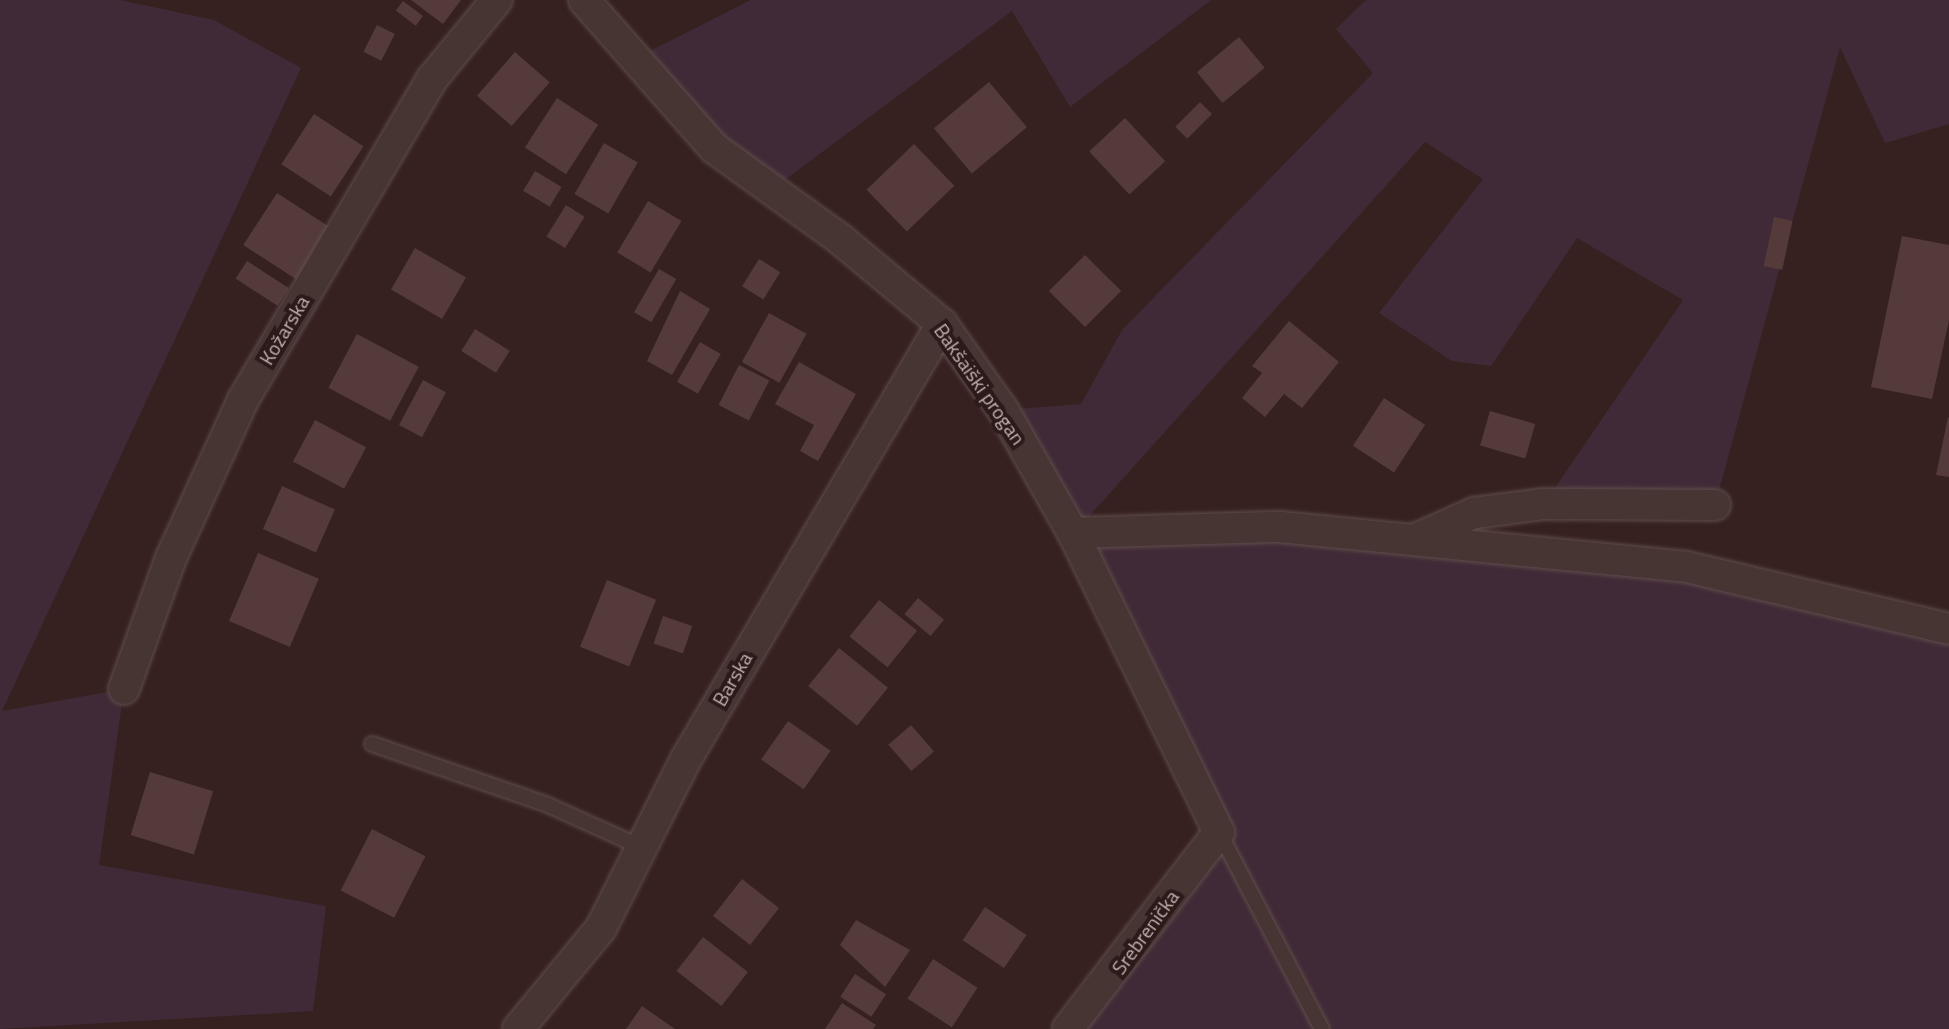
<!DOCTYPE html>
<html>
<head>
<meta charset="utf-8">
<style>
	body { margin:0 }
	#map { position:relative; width:1949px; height:1029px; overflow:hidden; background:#362120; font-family:"Titillium Web",sans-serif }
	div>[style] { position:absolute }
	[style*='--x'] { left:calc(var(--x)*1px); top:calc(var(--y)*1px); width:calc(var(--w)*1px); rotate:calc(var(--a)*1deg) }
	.green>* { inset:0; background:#412a37 }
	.building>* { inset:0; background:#543b39; transform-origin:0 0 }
	.roads { filter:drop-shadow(0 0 2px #5f4d4b) drop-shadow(0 0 2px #5f4d4b) }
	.lane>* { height:14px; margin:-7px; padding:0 7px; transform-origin:7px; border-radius:7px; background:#473533 }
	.street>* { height:30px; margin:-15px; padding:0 15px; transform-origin:15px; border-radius:15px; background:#473533 }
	span { translate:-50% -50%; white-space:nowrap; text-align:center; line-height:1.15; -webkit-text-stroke:8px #2b1a19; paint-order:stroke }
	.street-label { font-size:20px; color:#c4b0ad }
</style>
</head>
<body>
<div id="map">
	<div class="green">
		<i style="clip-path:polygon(0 0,120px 0,214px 20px,301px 68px,2px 711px,124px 689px,99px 865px,326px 906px,313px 1011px,0 1029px)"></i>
		<i style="clip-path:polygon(751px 0,1211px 0,1070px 107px,1012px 11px,771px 190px,630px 61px)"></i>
		<i style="clip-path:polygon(1366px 0,1949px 0,1949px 124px,1885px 143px,1840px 47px,1715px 505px,1544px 504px,1683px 300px,1577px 238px,1491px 366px,1452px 361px,1379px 313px,1483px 179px,1425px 142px,1074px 533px,1525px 550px,1949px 629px,1949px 1029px,1068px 1029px,1219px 832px,1003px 410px,1081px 404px,1122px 330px,1373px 73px,1336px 29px)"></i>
	</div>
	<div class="building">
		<i style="clip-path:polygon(411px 0,461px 0,443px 24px)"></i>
		<i style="left:403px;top:1px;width:25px;height:12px;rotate:37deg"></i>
		<i style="left:377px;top:25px;width:20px;height:30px;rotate:27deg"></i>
		<i style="left:1239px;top:37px;width:40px;height:55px;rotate:50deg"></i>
		<i style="left:515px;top:52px;width:46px;height:58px;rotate:41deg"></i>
		<i style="left:989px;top:82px;width:59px;height:72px;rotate:50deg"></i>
		<i style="left:557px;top:98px;width:49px;height:59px;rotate:33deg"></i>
		<i style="left:1200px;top:102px;width:17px;height:35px;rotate:45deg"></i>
		<i style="left:314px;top:114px;width:59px;height:60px;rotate:33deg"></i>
		<i style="left:1125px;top:118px;width:59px;height:49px;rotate:47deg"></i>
		<i style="left:604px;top:143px;width:39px;height:59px;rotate:30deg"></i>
		<i style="left:914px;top:144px;width:58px;height:66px;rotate:46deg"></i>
		<i style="left:535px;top:171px;width:31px;height:23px;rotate:31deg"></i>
		<i style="left:277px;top:193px;width:64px;height:62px;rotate:33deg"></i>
		<i style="left:648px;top:201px;width:39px;height:60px;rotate:31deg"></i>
		<i style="left:566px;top:205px;width:22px;height:37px;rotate:32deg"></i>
		<i style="left:1774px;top:217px;width:19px;height:50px;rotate:12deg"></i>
		<i style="clip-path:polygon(1902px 236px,1949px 245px,1949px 320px,1932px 399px,1871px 387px)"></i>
		<i style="left:415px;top:248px;width:59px;height:48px;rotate:30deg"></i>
		<i style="left:1085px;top:255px;width:51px;height:51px;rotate:45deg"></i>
		<i style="left:759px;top:259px;width:25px;height:32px;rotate:32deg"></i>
		<i style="left:247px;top:261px;width:50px;height:21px;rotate:33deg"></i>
		<i style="left:659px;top:269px;width:20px;height:50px;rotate:30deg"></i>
		<i style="clip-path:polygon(680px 291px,710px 309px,672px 375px,647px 361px)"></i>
		<i style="left:769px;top:313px;width:43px;height:56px;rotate:29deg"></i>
		<i style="clip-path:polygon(1289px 321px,1339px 362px,1302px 408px,1284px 394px,1265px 417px,1242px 398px,1262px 373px,1252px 366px)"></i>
		<i style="left:475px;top:329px;width:41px;height:26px;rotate:32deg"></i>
		<i style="left:357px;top:334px;width:70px;height:61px;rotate:28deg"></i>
		<i style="left:700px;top:342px;width:24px;height:46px;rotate:30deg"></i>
		<i style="clip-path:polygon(799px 362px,856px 394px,818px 461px,800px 451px,814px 425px,775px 404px)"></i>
		<i style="left:739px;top:365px;width:34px;height:45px;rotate:27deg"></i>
		<i style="left:423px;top:380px;width:26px;height:51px;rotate:28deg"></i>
		<i style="left:1384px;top:398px;width:49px;height:57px;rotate:33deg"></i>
		<i style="left:1490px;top:411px;width:47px;height:36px;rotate:16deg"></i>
		<i style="clip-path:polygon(1948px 417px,1949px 418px,1949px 477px,1936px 475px)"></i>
		<i style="left:315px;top:420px;width:58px;height:47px;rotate:28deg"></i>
		<i style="left:282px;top:486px;width:58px;height:47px;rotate:24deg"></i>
		<i style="left:258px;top:553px;width:66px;height:74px;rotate:23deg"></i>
		<i style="left:607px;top:580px;width:53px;height:72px;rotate:22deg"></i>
		<i style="left:918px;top:598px;width:34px;height:21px;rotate:40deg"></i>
		<i style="left:879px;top:600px;width:49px;height:47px;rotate:39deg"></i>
		<i style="left:663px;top:616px;width:31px;height:29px;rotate:19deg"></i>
		<i style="left:839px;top:648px;width:63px;height:49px;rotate:39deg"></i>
		<i style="left:788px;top:721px;width:52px;height:47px;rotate:35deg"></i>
		<i style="left:911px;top:725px;width:35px;height:30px;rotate:49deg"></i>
		<i style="left:150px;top:772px;width:66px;height:66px;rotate:17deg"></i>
		<i style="left:372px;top:829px;width:60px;height:69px;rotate:27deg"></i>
		<i style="left:742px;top:879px;width:47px;height:47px;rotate:38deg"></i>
		<i style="left:985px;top:907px;width:50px;height:40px;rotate:34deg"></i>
		<i style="clip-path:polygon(856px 920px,910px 950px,885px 987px,840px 945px)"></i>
		<i style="left:703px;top:937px;width:57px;height:43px;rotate:38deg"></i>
		<i style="left:933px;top:959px;width:53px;height:47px;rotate:33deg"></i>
		<i style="left:855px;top:974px;width:37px;height:27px;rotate:33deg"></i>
		<i style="clip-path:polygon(842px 1003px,876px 1025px,873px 1029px,825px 1029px)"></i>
		<i style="clip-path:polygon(642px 1006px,675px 1029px,626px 1029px)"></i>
	</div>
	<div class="roads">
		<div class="lane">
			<i style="--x:372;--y:744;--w:186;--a:19.1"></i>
			<i style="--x:548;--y:805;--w:100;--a:24.3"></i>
			<i style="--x:1219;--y:832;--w:222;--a:62.4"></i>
		</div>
		<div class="street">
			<i style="--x:584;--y:0;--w:197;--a:48.7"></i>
			<i style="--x:714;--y:148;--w:155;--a:35.8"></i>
			<i style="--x:840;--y:239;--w:133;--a:39.8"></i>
			<i style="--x:942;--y:324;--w:105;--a:54.7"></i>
			<i style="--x:1003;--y:410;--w:142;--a:60.4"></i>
			<i style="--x:1073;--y:533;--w:333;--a:64"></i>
			<i style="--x:1219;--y:832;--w:248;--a:127.5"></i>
			<i style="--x:1073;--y:533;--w:207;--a:-1.7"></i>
			<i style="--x:1280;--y:527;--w:409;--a:5.6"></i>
			<i style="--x:1687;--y:567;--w:269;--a:13.3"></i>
			<i style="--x:1416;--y:539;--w:64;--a:-24.1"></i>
			<i style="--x:1474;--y:513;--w:71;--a:-7.3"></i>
			<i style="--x:1544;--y:504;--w:171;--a:0.3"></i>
			<i style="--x:124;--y:689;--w:139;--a:-70.3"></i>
			<i style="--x:171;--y:558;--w:174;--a:-65.5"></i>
			<i style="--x:243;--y:400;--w:373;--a:-59.5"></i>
			<i style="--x:432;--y:79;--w:102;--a:-50.6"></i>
			<i style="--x:518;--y:1029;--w:131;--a:-50.6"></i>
			<i style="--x:601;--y:928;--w:189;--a:-63.3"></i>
			<i style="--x:686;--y:759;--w:505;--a:-59.52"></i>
		</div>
	</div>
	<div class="street-label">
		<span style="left:284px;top:330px;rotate:-59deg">Kožarska</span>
		<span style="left:980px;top:384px;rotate:55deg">Bakšaiški progan</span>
		<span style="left:732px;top:679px;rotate:-60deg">Barska</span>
		<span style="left:1145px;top:932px;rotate:-54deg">Srebrenička</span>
	</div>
</div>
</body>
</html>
